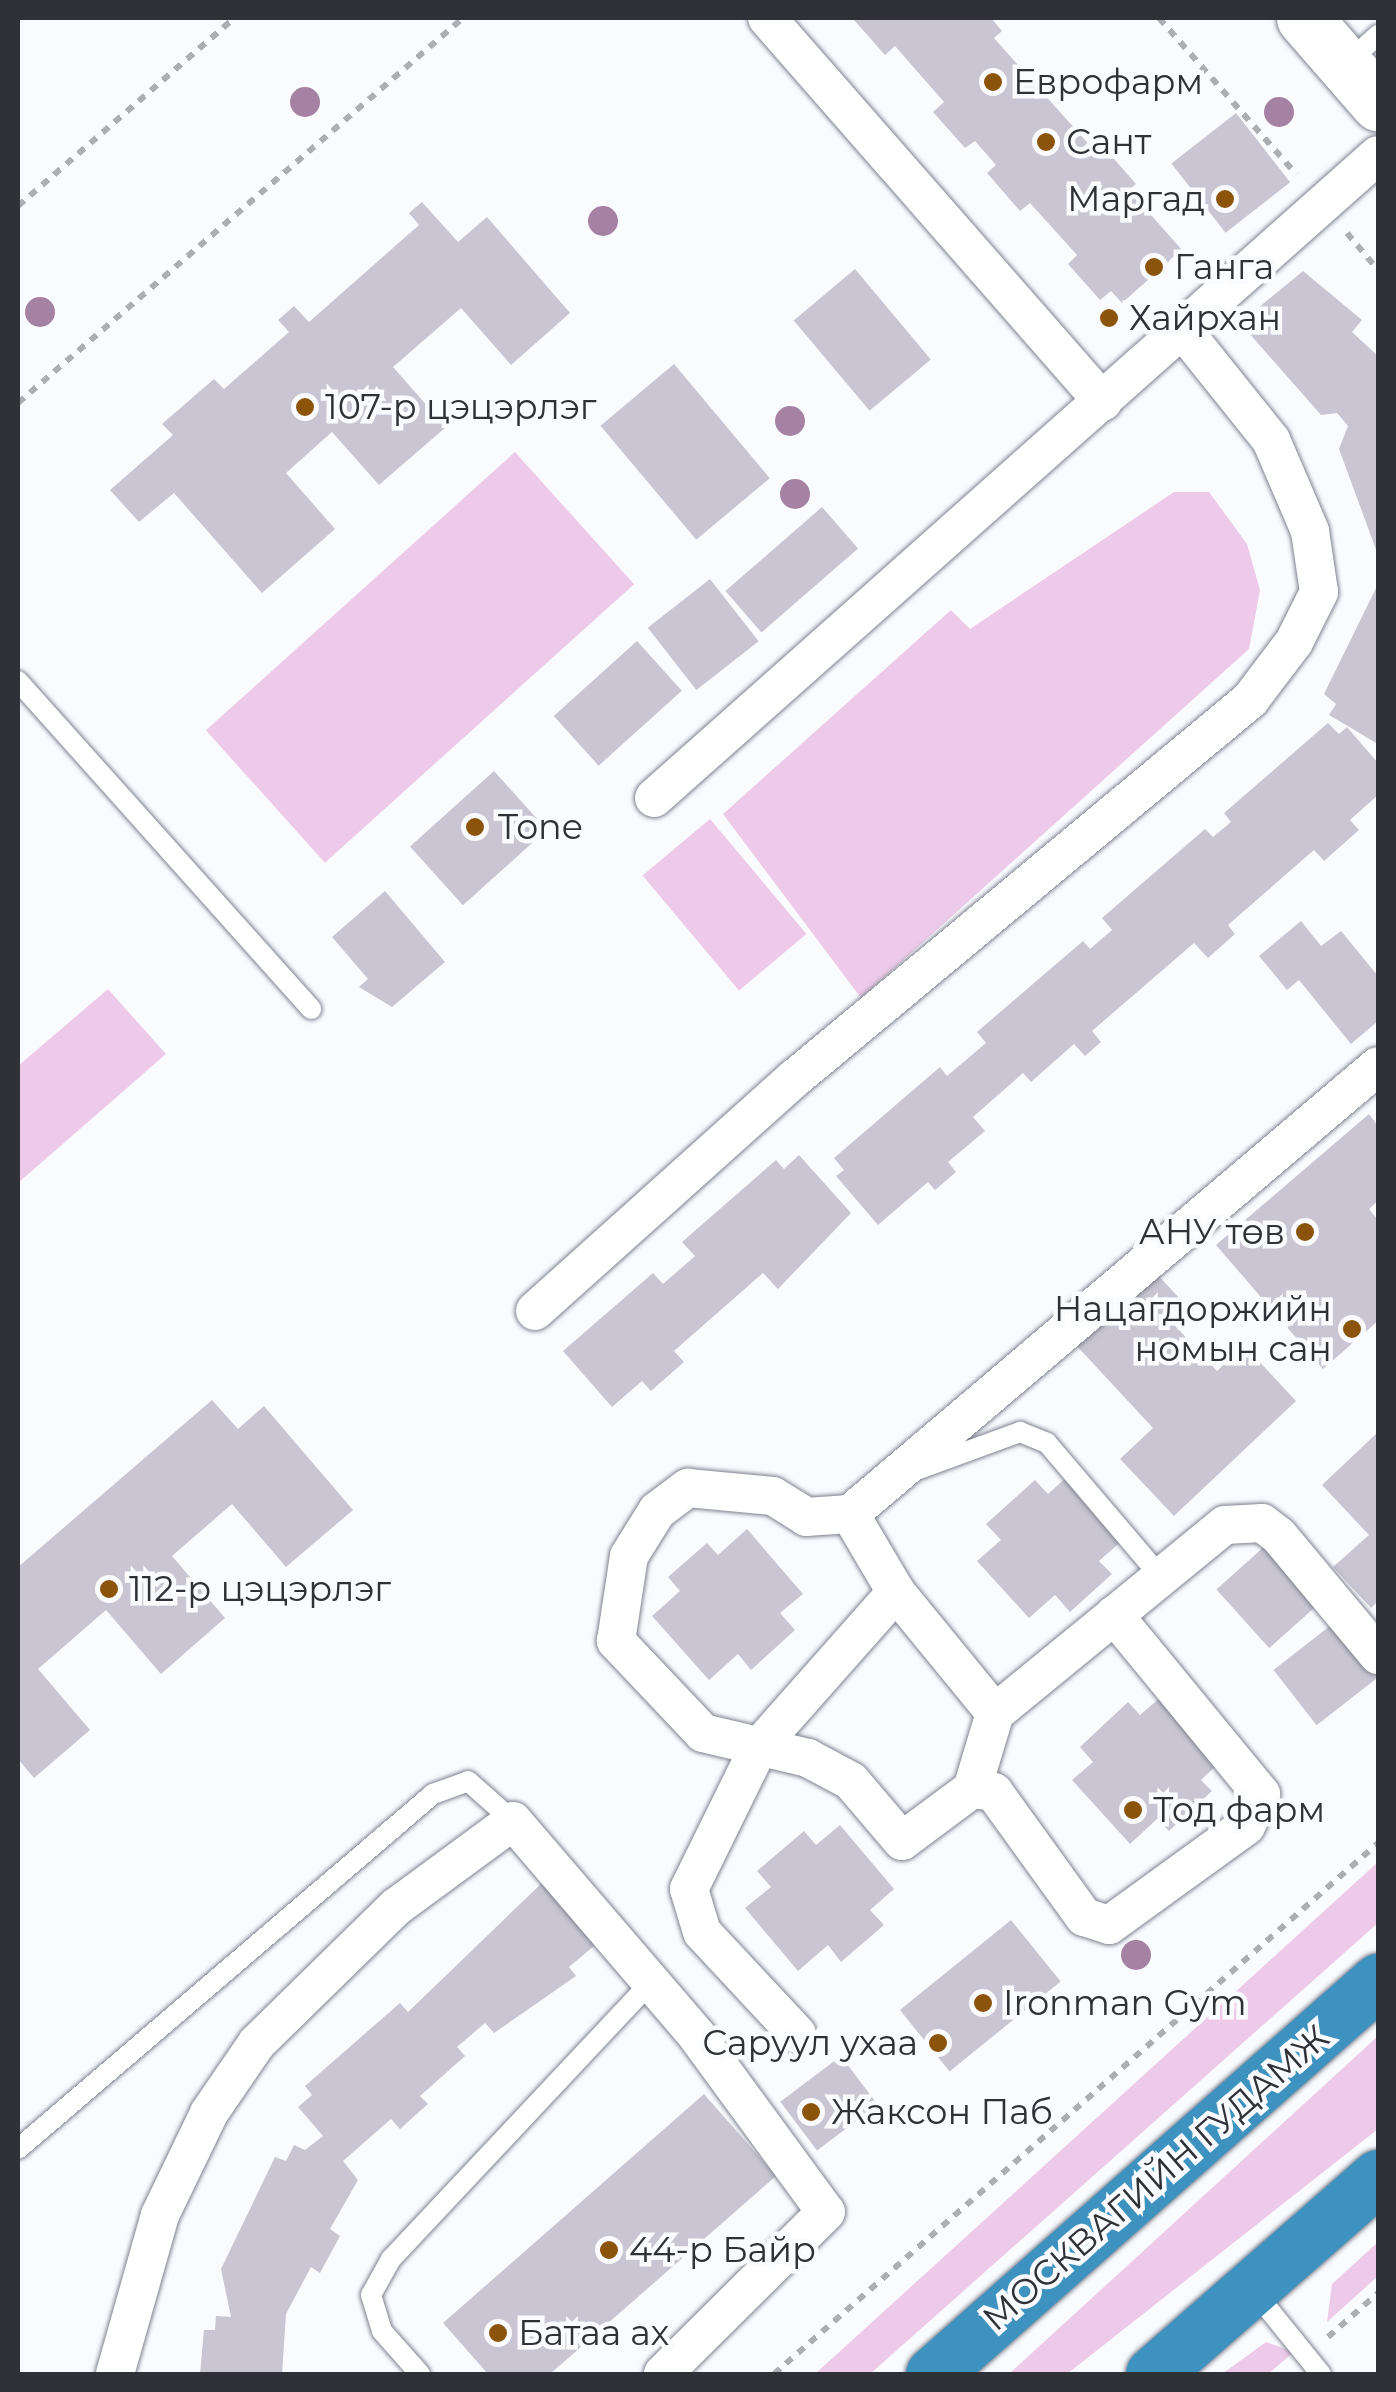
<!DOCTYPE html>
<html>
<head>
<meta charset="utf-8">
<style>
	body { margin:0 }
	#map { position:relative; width:1396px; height:2392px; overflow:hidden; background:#fafbfe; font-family:Montserrat,sans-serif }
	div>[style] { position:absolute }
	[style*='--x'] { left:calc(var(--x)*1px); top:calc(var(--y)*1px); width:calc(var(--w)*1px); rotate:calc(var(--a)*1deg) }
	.green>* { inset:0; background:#edcae9; transform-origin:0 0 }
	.building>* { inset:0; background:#c9c5d2; transform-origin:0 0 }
	.path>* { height:6px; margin-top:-3px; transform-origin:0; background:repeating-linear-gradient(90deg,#acaeb2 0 8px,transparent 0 16px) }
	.roads { filter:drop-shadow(0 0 2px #7e838f) drop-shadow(0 0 2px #7e838f) }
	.lane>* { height:20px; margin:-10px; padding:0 10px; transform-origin:10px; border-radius:10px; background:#fff }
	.street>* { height:38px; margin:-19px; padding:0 19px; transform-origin:19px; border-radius:19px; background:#fff }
	.secondary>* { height:55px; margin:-27.5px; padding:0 27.5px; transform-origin:27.5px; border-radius:27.5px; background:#fff }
	.highway>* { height:55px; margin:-27.5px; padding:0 27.5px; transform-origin:27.5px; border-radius:27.5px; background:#3d92c0 }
	.trees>* { width:30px; height:30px; margin:-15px; border-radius:50%; background:#a581a4 }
	.dots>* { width:28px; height:28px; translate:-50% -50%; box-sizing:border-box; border:5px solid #fafbfe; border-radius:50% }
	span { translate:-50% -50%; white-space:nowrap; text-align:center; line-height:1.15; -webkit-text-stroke:9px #fafbfe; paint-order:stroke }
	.poi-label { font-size:35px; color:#2f3137 }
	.left { translate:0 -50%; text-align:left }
	.right { translate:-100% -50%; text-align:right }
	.street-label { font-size:35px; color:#2f3137 }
	.frame { position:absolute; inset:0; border:20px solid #2f3137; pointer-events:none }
</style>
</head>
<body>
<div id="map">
	<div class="green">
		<i style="left:515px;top:452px;width:178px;height:416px;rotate:48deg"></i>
		<i style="clip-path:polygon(1174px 492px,1209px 492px,1247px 544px,1260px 590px,1249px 649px,861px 998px,723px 814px,951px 610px,970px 629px)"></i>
		<i style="left:710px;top:819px;width:150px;height:88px;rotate:50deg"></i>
		<i style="clip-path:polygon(108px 989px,166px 1054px,18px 1183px,18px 1066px)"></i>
		<i style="clip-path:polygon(1378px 1862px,1378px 1923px,870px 2374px,815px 2374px)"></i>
		<i style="clip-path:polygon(1378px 2036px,1378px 2129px,1067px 2374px,1009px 2374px)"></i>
		<i style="clip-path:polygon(1378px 2242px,1378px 2276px,1327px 2322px,1332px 2284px)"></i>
		<i style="clip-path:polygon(1266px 2342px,1294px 2352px,1268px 2374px,1222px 2374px)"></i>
	</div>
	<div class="building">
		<i style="clip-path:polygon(991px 18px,1002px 31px,994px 38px,1102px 159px,1108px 152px,1136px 184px,1129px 190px,1182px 250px,1122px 303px,1111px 291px,1100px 300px,1068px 264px,1077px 255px,1030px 203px,1020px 211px,987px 173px,996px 165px,975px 141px,965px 148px,933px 112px,944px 102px,895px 46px,885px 55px,854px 20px)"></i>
		<i style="left:1236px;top:113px;width:88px;height:82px;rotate:52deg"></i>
		<i style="clip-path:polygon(422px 202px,458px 242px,487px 217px,570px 313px,511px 365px,461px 308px,393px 367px,446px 427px,379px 485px,332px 432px,286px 473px,335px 529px,262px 593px,174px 493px,139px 522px,110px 490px,173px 435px,162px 424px,214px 379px,224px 389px,289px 332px,278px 320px,294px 306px,309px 322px,419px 225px,409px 213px)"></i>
		<i style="left:855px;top:269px;width:118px;height:80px;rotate:50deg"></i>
		<i style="clip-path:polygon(1303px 271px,1362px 320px,1352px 332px,1378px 356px,1378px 555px,1339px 449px,1348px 426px,1337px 413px,1321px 415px,1240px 323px)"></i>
		<i style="left:674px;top:364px;width:149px;height:96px;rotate:50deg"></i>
		<i style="left:822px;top:507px;width:55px;height:128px;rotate:49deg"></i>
		<i style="left:710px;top:579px;width:79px;height:79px;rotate:52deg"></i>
		<i style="clip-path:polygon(1378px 584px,1378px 744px,1329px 715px,1336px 704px,1324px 694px)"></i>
		<i style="left:637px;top:641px;width:67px;height:112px;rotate:48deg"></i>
		<i style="clip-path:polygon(1328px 723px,1339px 734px,1347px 727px,1378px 763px,1378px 795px,1350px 820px,1359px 830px,1324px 861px,1314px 850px,1228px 925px,1235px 934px,1208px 958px,1194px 943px,1092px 1031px,1101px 1042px,1085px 1056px,1074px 1044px,1031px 1082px,1023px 1073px,973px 1117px,985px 1131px,948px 1162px,956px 1172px,935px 1190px,928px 1182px,878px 1225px,836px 1176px,844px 1170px,834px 1158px,940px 1067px,947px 1076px,986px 1043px,977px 1032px,1083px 941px,1090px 949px,1112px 930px,1102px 918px,1205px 829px,1213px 837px,1231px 822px,1224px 813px)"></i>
		<i style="left:494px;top:771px;width:79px;height:113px;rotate:48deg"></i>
		<i style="clip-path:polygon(385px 891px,445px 962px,392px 1007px,359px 987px,368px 979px,332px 937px)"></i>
		<i style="clip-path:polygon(1301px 921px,1321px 946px,1341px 931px,1378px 976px,1378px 1021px,1351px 1044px,1299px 980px,1287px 990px,1259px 956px)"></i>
		<i style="clip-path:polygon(1369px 1114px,1378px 1126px,1378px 1201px,1369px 1209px,1378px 1220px,1378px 1321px,1323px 1369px,1216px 1245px)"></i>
		<i style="clip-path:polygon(799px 1155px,851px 1213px,778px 1289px,763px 1273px,674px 1351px,684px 1362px,651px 1391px,642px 1381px,612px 1407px,563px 1351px,653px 1273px,663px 1284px,695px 1256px,682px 1242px,776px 1160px,784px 1169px)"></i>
		<i style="clip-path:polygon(1154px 1271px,1183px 1302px,1167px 1317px,1217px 1371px,1244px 1345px,1296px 1401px,1174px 1516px,1120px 1459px,1153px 1428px,1075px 1344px)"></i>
		<i style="clip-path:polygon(212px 1400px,238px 1429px,264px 1406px,353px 1510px,286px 1567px,232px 1504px,172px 1556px,225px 1618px,161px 1674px,106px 1610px,38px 1669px,90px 1730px,34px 1778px,18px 1759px,18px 1567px)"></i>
		<i style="clip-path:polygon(1378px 1432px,1378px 1601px,1371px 1608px,1333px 1567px,1369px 1535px,1322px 1485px)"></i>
		<i style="clip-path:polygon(1068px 1476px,1124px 1539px,1099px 1561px,1112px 1574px,1070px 1612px,1055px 1595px,1029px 1618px,977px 1561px,1001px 1540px,986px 1524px,1035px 1480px,1048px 1494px)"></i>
		<i style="clip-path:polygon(747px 1529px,803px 1594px,780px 1613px,795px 1630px,751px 1670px,738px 1654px,709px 1680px,652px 1616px,680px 1591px,668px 1577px,707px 1543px,718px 1555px)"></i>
		<i style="left:1267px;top:1544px;width:79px;height:68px;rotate:48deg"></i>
		<i style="left:1335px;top:1622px;width:70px;height:78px;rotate:52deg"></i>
		<i style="clip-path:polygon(1162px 1696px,1222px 1760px,1201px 1780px,1212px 1791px,1169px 1831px,1157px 1819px,1130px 1844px,1072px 1780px,1093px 1762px,1080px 1747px,1128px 1702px,1140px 1715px)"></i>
		<i style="clip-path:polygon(840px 1825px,894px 1889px,870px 1910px,884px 1925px,841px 1962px,828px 1945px,798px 1971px,745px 1908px,771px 1887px,757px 1871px,804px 1831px,816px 1845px)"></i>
		<i style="clip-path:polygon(546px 1879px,601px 1940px,569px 1967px,576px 1976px,494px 2033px,485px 2023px,457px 2047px,465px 2056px,420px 2096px,428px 2104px,400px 2129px,391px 2119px,343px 2161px,358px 2180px,330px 2229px,340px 2236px,320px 2273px,311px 2267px,286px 2314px,282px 2374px,200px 2374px,204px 2330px,215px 2330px,216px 2316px,231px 2317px,221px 2269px,275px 2157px,286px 2161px,294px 2145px,305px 2150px,323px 2136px,298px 2107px,312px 2095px,305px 2086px,400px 2003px,408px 2012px)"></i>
		<i style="left:1011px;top:1920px;width:79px;height:143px;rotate:51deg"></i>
		<i style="left:841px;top:2056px;width:61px;height:76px;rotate:53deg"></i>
		<i style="clip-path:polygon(704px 2094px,776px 2176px,550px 2374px,488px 2374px,443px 2323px)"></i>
	</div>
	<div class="path">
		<i style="--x:1159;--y:18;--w:208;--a:48.7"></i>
		<i style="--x:18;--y:206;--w:286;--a:-41"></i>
		<i style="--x:1347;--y:233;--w:48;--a:50"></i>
		<i style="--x:18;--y:403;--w:588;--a:-40.87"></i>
		<i style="--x:1328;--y:2337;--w:67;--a:-41.3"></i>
		<i style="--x:774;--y:2374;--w:804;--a:-41.32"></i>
	</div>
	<div class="roads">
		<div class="lane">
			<i style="--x:1347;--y:63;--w:42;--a:-42.1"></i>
			<i style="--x:18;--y:681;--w:440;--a:48.2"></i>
			<i style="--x:919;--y:1469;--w:108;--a:-20.1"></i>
			<i style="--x:1020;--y:1432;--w:29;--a:22"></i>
			<i style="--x:1047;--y:1443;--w:176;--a:49.6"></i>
			<i style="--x:18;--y:2149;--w:546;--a:-40.54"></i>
			<i style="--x:433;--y:1794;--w:37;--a:-20"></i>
			<i style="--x:468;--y:1781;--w:60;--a:41.6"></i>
			<i style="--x:1253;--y:2290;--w:108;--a:51"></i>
			<i style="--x:420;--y:2374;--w:57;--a:-131.5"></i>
			<i style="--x:382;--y:2331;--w:38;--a:-107"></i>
			<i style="--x:371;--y:2295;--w:41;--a:-60.9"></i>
			<i style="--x:391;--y:2259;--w:381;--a:-46.8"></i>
		</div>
		<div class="street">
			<i style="--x:767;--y:18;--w:510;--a:48.81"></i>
			<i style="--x:654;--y:798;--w:968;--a:-41.61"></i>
			<i style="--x:535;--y:1311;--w:349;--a:-41.9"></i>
			<i style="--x:795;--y:1078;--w:592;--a:-39.72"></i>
			<i style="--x:1250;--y:700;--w:73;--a:-52.8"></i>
			<i style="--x:1294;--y:642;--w:56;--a:-63.4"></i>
			<i style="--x:1319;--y:592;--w:62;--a:-98.4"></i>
			<i style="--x:1310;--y:531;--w:99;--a:-113.2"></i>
			<i style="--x:1271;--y:440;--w:142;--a:-128.7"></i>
			<i style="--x:896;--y:1592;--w:156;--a:50.7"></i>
			<i style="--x:995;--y:1713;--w:79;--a:106.8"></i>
			<i style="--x:1114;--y:1615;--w:232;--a:50.6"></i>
			<i style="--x:1261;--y:1794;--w:35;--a:115"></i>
			<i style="--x:1246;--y:1826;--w:169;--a:144.1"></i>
			<i style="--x:1109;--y:1925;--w:26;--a:-162"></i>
			<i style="--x:1084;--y:1917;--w:154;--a:-125.8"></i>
			<i style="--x:994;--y:1792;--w:22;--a:-172"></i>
			<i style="--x:972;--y:1789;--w:87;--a:143.4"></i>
			<i style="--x:902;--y:1841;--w:79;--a:-130.4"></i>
			<i style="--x:851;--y:1781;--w:49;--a:-151.9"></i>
			<i style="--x:808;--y:1758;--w:108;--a:-166.6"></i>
			<i style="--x:703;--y:1733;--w:127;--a:-133.4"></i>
			<i style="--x:616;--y:1641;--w:86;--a:-81.3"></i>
			<i style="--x:629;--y:1556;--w:53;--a:-58.1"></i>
			<i style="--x:657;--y:1511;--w:39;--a:-37"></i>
			<i style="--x:688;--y:1488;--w:85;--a:5.4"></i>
			<i style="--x:773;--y:1496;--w:39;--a:32"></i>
			<i style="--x:806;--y:1517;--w:44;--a:-3.9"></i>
			<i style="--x:850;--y:1514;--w:692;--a:-40.31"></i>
			<i style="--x:995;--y:1713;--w:297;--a:-39.3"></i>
			<i style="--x:1225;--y:1525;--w:37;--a:-3"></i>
			<i style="--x:1262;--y:1523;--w:21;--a:37"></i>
			<i style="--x:1279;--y:1536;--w:155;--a:50.2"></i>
			<i style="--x:797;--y:2034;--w:139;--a:-133"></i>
			<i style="--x:702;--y:1932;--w:45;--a:-106.8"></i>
			<i style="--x:689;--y:1889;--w:158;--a:-63.8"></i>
			<i style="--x:759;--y:1747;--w:207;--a:-48.5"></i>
			<i style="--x:896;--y:1592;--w:91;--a:-120.5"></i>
			<i style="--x:115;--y:2374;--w:165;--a:-74.2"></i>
			<i style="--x:160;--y:2215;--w:113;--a:-64.3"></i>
			<i style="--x:209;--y:2113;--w:85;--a:-55.6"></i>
			<i style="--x:257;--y:2043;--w:194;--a:-44.4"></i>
			<i style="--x:396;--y:1907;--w:145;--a:-36.3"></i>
			<i style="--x:513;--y:1821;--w:283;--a:49.4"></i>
			<i style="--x:697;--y:2036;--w:218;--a:53.8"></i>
			<i style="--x:826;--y:2212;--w:230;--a:135.2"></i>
		</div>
		<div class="secondary">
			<i style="--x:1304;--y:18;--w:113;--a:49"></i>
		</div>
		<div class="highway">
			<i style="--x:933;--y:2374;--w:594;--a:-41.45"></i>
			<i style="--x:1153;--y:2374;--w:299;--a:-41.2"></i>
		</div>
	</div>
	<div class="trees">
		<i style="left:305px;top:102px"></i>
		<i style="left:1279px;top:112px"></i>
		<i style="left:603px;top:221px"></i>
		<i style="left:40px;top:312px"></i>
		<i style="left:790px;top:421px"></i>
		<i style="left:795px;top:494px"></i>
		<i style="left:1136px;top:1955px"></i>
	</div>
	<div class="dots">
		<i style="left:993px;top:82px;background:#8c540a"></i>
		<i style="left:1046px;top:142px;background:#8c540a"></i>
		<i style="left:1225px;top:199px;background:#8c540a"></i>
		<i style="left:1154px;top:267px;background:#8c540a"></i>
		<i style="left:1109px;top:318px;background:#8c540a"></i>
		<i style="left:305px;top:407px;background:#8c540a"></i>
		<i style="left:475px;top:827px;background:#8c540a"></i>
		<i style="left:1305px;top:1232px;background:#8c540a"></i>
		<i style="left:1352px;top:1329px;background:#8c540a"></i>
		<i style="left:109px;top:1589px;background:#8c540a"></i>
		<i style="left:1133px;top:1810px;background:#8c540a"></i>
		<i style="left:983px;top:2003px;background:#8c540a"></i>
		<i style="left:938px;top:2043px;background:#8c540a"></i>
		<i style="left:811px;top:2112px;background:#8c540a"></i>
		<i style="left:609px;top:2250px;background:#8c540a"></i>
		<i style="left:498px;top:2333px;background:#8c540a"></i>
	</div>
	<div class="poi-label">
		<span class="left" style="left:1013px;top:82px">Еврофарм</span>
		<span class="left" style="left:1066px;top:142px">Сант</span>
		<span class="right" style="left:1205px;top:199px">Маргад</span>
		<span class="left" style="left:1174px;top:267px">Ганга</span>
		<span class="left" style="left:1129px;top:318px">Хайрхан</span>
		<span class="left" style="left:325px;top:407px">107-р цэцэрлэг</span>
		<span class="left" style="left:498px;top:827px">Tone</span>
		<span class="right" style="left:1285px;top:1232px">АНУ төв</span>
		<span class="right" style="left:1332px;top:1329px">Нацагдоржийн<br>номын сан</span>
		<span class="left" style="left:129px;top:1589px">112-р цэцэрлэг</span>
		<span class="left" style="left:1153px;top:1810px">Тод фарм</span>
		<span class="left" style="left:1003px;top:2003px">Ironman Gym</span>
		<span class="right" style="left:918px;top:2043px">Саруул ухаа</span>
		<span class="left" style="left:831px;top:2112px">Жаксон Паб</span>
		<span class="left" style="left:629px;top:2250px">44-р Байр</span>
		<span class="left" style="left:518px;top:2333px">Батаа ах</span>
	</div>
	<div class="street-label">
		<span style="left:1156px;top:2178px;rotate:-41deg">МОСКВАГИЙН ГУДАМЖ</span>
	</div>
	<div class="frame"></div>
</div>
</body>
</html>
